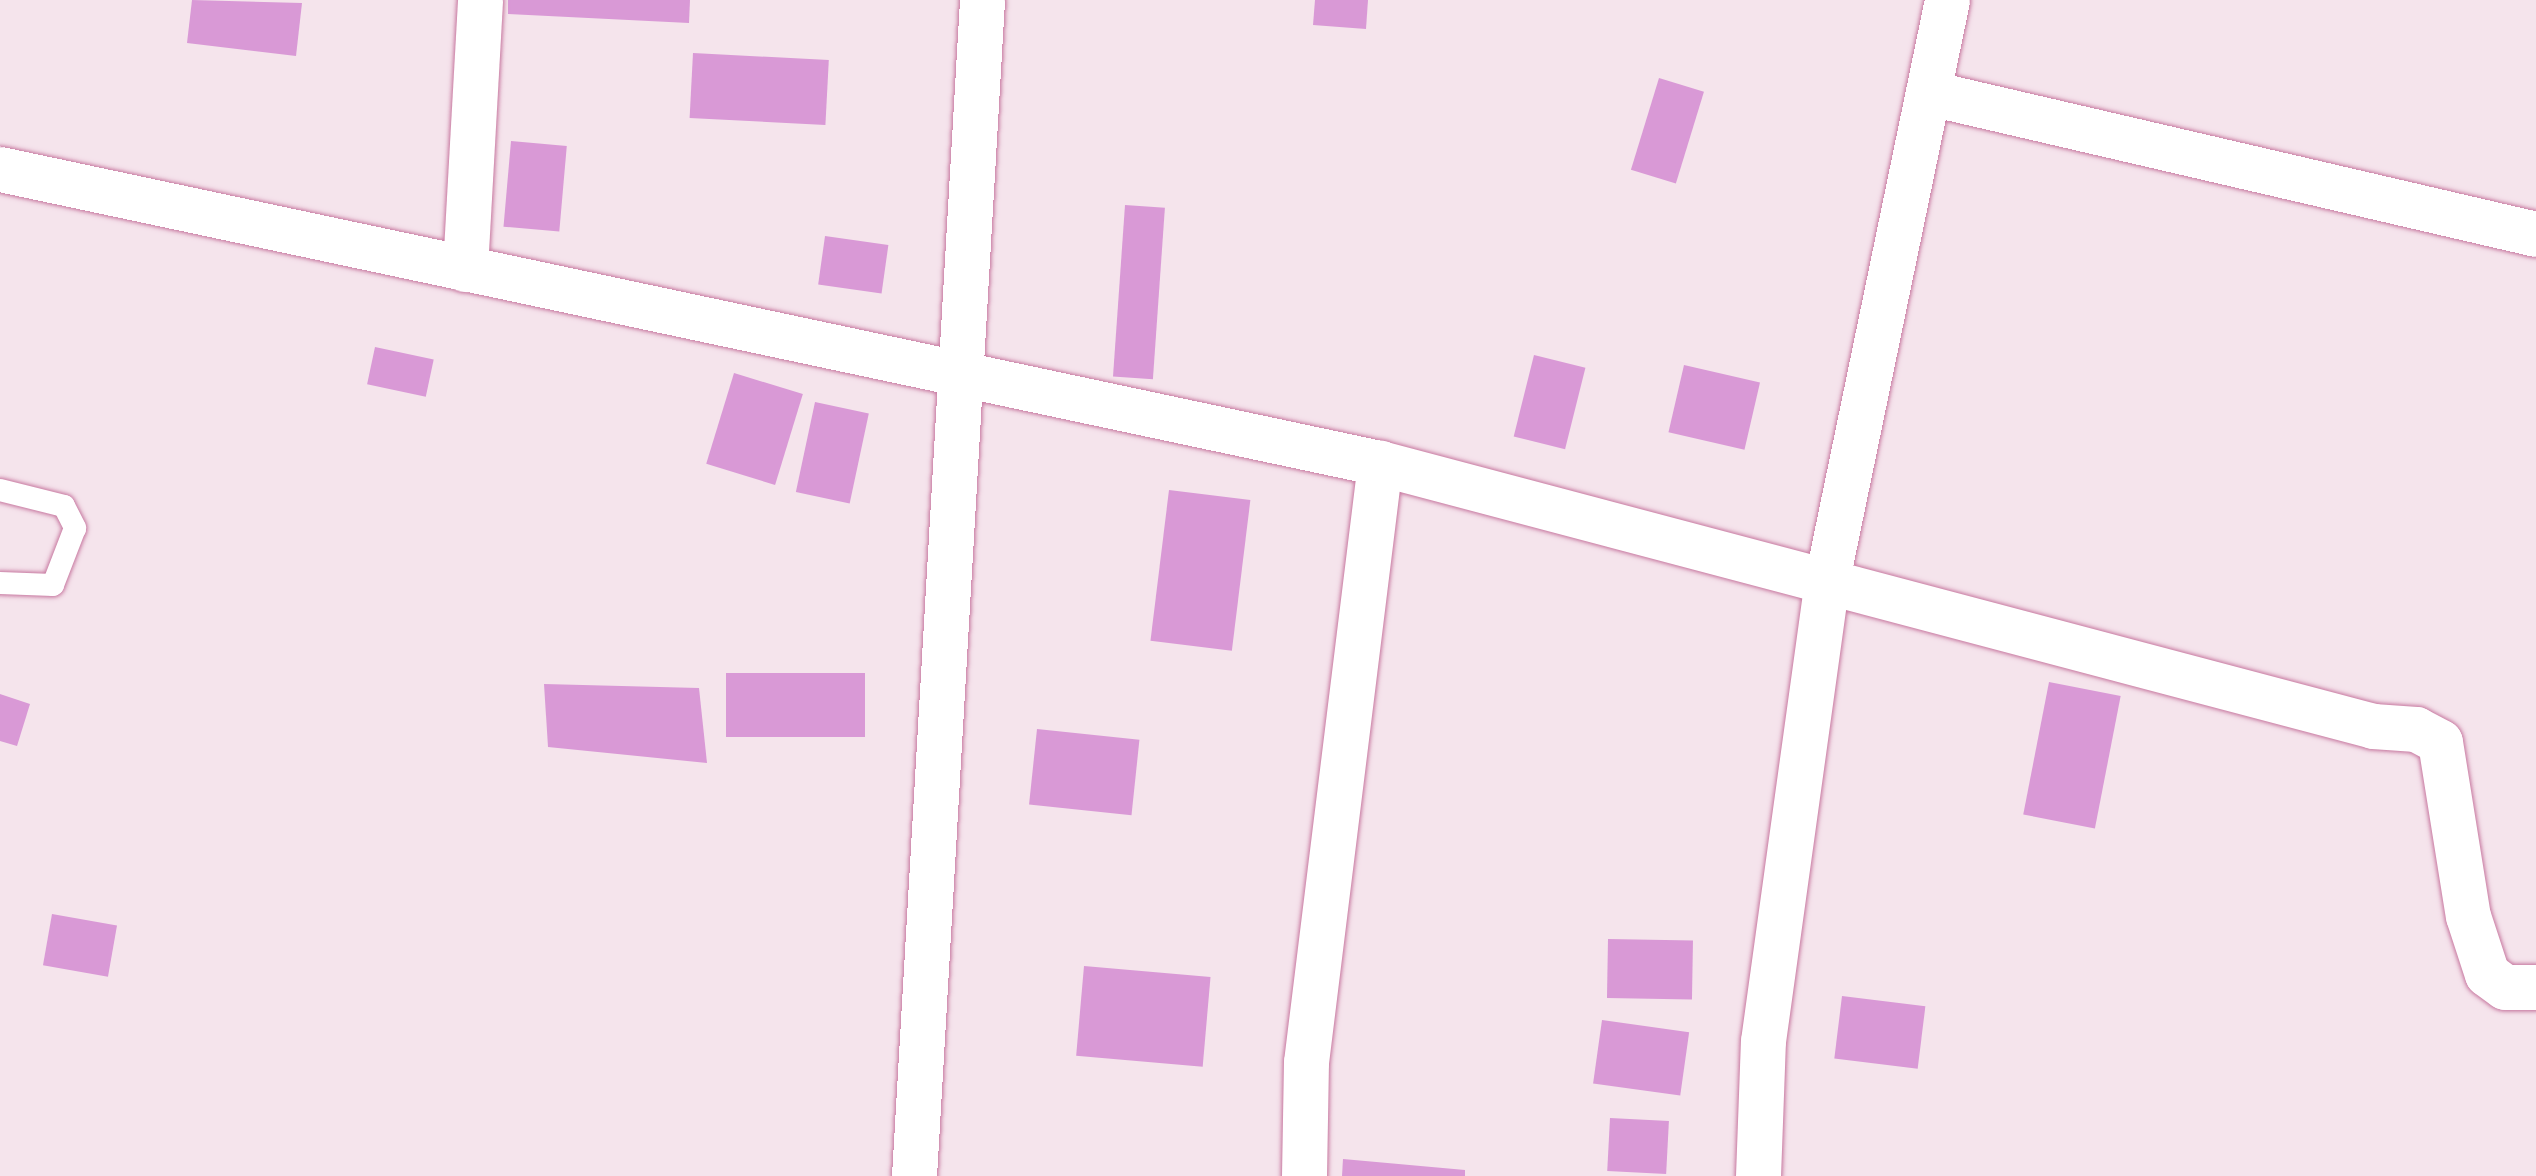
<!DOCTYPE html>
<html>
<head>
<meta charset="utf-8">
<style>
	body { margin:0 }
	#map { position:relative; width:2536px; height:1176px; overflow:hidden; background:#f5e4ec; font-family:"Sofia Sans Condensed",sans-serif }
	div>[style] { position:absolute }
	[style*='--x'] { left:calc(var(--x)*1px); top:calc(var(--y)*1px); width:calc(var(--w)*1px); rotate:calc(var(--a)*1deg) }
	.building>* { inset:0; background:#d999d6; transform-origin:0 0 }
	.roads { filter:drop-shadow(0 0 2px #c778a0) drop-shadow(0 0 2px #c778a0) }
	.service>* { height:22px; margin:-11px; padding:0 11px; transform-origin:11px; border-radius:11px; background:#fff }
	.minor>* { height:45px; margin:-22.5px; padding:0 22.5px; transform-origin:22.5px; border-radius:22.5px; background:#fff }
	span { translate:-50% -50%; white-space:nowrap; text-align:center; line-height:1.15; -webkit-text-stroke:8px #fff; paint-order:stroke }
</style>
</head>
<body>
<div id="map">
	<div class="building">
		<i style="clip-path:polygon(192px 0,302px 3px,296px 56px,187px 43px)"></i>
		<i style="clip-path:polygon(508px 0,690px 0,689px 23px,508px 14px)"></i>
		<i style="clip-path:polygon(1315px 0,1368px 0,1366px 29px,1313px 25px)"></i>
		<i style="left:693px;top:53px;width:136px;height:65px;rotate:3deg"></i>
		<i style="left:1659px;top:78px;width:47px;height:96px;rotate:17deg"></i>
		<i style="left:511px;top:141px;width:56px;height:86px;rotate:5deg"></i>
		<i style="left:1125px;top:205px;width:40px;height:172px;rotate:4deg"></i>
		<i style="left:825px;top:236px;width:64px;height:49px;rotate:8deg"></i>
		<i style="left:375px;top:347px;width:60px;height:38px;rotate:12deg"></i>
		<i style="left:1534px;top:355px;width:53px;height:84px;rotate:14deg"></i>
		<i style="left:1684px;top:365px;width:78px;height:69px;rotate:13deg"></i>
		<i style="left:734px;top:373px;width:72px;height:95px;rotate:17deg"></i>
		<i style="left:815px;top:402px;width:55px;height:92px;rotate:12deg"></i>
		<i style="left:1169px;top:490px;width:82px;height:152px;rotate:7deg"></i>
		<i style="left:726px;top:673px;width:139px;height:64px"></i>
		<i style="left:2049px;top:682px;width:73px;height:135px;rotate:11deg"></i>
		<i style="clip-path:polygon(544px 684px,699px 688px,707px 763px,548px 747px)"></i>
		<i style="clip-path:polygon(0 694px,30px 704px,17px 746px,0 741px)"></i>
		<i style="left:1037px;top:729px;width:103px;height:76px;rotate:6deg"></i>
		<i style="left:52px;top:914px;width:66px;height:52px;rotate:10deg"></i>
		<i style="left:1608px;top:939px;width:85px;height:59px;rotate:1deg"></i>
		<i style="left:1084px;top:966px;width:127px;height:90px;rotate:5deg"></i>
		<i style="left:1842px;top:996px;width:84px;height:63px;rotate:7deg"></i>
		<i style="left:1602px;top:1020px;width:88px;height:64px;rotate:8deg"></i>
		<i style="left:1610px;top:1118px;width:59px;height:53px;rotate:3deg"></i>
		<i style="clip-path:polygon(1343px 1159px,1465px 1170px,1465px 1176px,1342px 1176px)"></i>
	</div>
	<div class="roads">
		<div class="service">
			<i style="--x:0;--y:490;--w:66;--a:14"></i>
			<i style="--x:64;--y:506;--w:25;--a:63"></i>
			<i style="--x:75;--y:528;--w:61;--a:111.1"></i>
			<i style="--x:53;--y:585;--w:53;--a:-177.8"></i>
		</div>
		<div class="minor">
			<i style="--x:1930;--y:93;--w:622;--a:13.1"></i>
			<i style="--x:0;--y:169;--w:1411;--a:12.03"></i>
			<i style="--x:1380;--y:463;--w:1027;--a:14.83"></i>
			<i style="--x:2373;--y:726;--w:43;--a:4"></i>
			<i style="--x:2416;--y:729;--w:27;--a:28"></i>
			<i style="--x:2440;--y:742;--w:176;--a:80.9"></i>
			<i style="--x:2468;--y:916;--w:61;--a:71.9"></i>
			<i style="--x:2487;--y:974;--w:22;--a:36"></i>
			<i style="--x:2505;--y:987;--w:31;--a:0"></i>
			<i style="--x:465;--y:269;--w:269;--a:-86.8"></i>
			<i style="--x:914;--y:1176;--w:1178;--a:-86.69"></i>
			<i style="--x:1304;--y:1176;--w:114;--a:-89"></i>
			<i style="--x:1306;--y:1062;--w:604;--a:-82.96"></i>
			<i style="--x:1758;--y:1176;--w:135;--a:-87.9"></i>
			<i style="--x:1763;--y:1041;--w:466;--a:-82.1"></i>
			<i style="--x:1827;--y:579;--w:591;--a:-78.29"></i>
		</div>
	</div>
</div>
</body>
</html>
